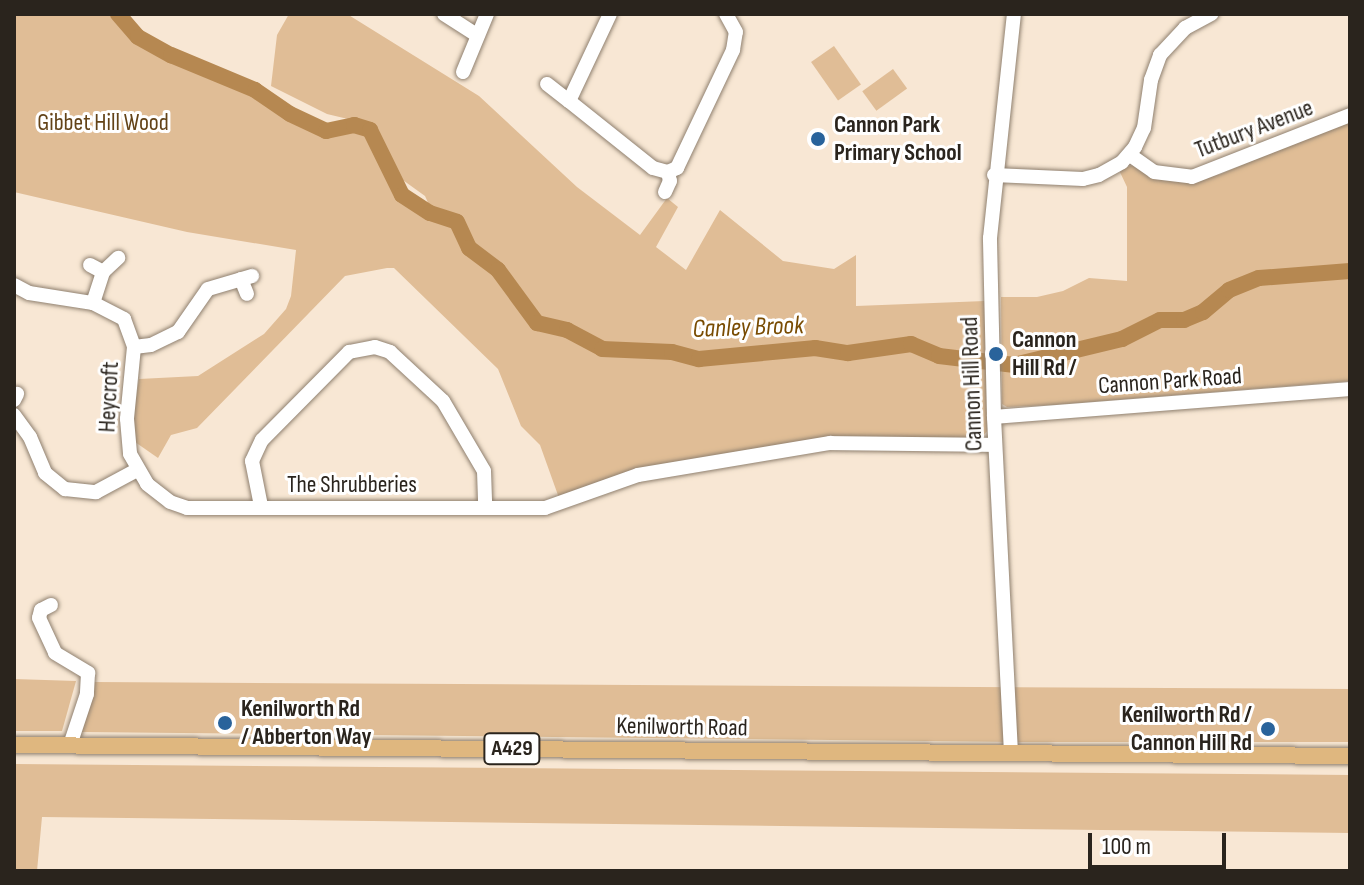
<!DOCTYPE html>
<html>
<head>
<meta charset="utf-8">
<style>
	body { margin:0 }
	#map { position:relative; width:1364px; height:885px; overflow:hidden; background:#f8e7d4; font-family:"Sofia Sans Condensed",sans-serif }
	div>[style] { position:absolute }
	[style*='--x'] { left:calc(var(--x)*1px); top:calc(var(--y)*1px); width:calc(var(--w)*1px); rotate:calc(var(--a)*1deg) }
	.green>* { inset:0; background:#e0bd96; transform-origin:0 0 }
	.river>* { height:16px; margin:-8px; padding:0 8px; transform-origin:8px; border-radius:8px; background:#b68851 }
	.roads { filter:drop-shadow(0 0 2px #8f806f) drop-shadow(0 0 2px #8f806f) }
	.minor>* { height:14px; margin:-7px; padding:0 7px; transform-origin:7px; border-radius:7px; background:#fff }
	.major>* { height:16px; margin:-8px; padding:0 8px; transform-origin:8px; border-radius:8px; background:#dfb77f }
	.dots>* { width:22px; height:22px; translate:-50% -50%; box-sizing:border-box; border:4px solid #fff; border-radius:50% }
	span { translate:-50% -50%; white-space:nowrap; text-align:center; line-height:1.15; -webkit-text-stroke:6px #fff; paint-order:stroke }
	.shield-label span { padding:2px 6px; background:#fff; border:2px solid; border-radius:6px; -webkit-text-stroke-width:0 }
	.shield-label { font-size:22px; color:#2a241d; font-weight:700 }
	.park-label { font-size:24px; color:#634318 }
	.poi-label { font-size:24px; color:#2a241d; font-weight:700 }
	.left { translate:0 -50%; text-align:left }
	.right { translate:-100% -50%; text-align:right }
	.street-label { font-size:24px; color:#2a241d }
	.water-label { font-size:26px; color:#794c03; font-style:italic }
	.frame { position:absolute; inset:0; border:16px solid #2a241d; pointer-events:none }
	.scale { position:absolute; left:1088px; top:833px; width:138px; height:36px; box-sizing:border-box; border:4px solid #2a241d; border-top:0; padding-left:10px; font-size:24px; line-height:28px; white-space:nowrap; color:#2a241d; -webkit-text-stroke:6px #fff; paint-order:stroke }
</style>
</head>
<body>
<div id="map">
	<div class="green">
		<i style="clip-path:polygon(14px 14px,111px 14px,137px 42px,256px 94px,286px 117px,325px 136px,354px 128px,369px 133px,401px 196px,422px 214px,434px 216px,425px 196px,400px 178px,373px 125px,327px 114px,271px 86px,277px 35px,289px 14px,347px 14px,479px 96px,577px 187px,640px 235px,667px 198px,678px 207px,656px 247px,686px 270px,720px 210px,783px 261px,834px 269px,856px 255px,856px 306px,985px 301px,990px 428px,980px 439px,828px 438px,559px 498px,540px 445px,521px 426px,498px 369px,394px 268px,387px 268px,345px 276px,197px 428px,171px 435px,158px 458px,135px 442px,133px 418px,139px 379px,198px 376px,264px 334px,286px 309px,291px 296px,296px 250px,187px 232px,14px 192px)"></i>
		<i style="left:834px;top:46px;width:47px;height:28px;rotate:55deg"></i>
		<i style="left:893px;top:69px;width:24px;height:38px;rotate:54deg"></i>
		<i style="clip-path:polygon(1350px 119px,1350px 381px,1053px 405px,1007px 407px,1002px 404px,1001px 297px,1037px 297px,1063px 291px,1089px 278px,1127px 281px,1127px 187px,1119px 170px,1133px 165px,1194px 181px,1221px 174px)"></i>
		<i style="clip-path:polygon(14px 679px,76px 681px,62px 731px,14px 731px)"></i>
		<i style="clip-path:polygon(94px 682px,1350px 689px,1350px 742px,1027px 742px,82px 732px)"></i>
		<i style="clip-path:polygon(14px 764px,1350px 775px,1350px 833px,42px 817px,37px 871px,14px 871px)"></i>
	</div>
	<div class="river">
		<i style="--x:118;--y:14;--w:30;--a:49"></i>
		<i style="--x:138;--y:37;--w:38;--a:29"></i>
		<i style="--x:171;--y:55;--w:91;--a:22.6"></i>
		<i style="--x:255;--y:90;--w:42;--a:34.4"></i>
		<i style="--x:290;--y:114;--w:40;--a:25"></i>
		<i style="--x:326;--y:131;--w:29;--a:-12"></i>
		<i style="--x:354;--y:125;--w:17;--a:17"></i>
		<i style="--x:370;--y:130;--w:72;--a:63.8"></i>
		<i style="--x:402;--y:195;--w:33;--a:33"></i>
		<i style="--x:430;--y:213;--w:28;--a:18"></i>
		<i style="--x:457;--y:222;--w:29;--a:65"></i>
		<i style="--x:469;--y:248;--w:36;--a:37"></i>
		<i style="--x:498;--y:270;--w:66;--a:53.7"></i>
		<i style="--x:537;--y:323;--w:31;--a:13"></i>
		<i style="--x:567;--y:330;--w:40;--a:28"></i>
		<i style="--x:602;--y:349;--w:70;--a:2.5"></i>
		<i style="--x:672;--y:352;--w:28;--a:15"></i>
		<i style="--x:699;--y:359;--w:117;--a:-5.4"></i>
		<i style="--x:815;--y:348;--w:33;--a:9"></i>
		<i style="--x:848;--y:353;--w:64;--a:-8.1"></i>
		<i style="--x:911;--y:344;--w:30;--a:23"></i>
		<i style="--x:939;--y:356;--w:76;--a:6.8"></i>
		<i style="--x:1014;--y:365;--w:111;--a:-13.5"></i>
		<i style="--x:1122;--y:339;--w:42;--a:-26.6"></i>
		<i style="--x:1160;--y:320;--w:24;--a:0"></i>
		<i style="--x:1184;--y:320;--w:21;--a:-23"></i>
		<i style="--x:1203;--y:312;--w:34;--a:-40"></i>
		<i style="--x:1229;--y:290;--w:32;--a:-22"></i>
		<i style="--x:1259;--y:278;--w:91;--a:-4.4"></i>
	</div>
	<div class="roads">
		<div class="minor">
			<i style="--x:444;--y:14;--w:40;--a:32.9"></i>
			<i style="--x:610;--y:14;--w:96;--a:115.2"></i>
			<i style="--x:569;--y:101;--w:107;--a:38.6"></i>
			<i style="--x:653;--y:168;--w:16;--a:15"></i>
			<i style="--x:463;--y:72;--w:63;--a:-67.5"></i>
			<i style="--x:547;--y:84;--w:28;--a:38"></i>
			<i style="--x:1130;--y:155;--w:29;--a:35"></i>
			<i style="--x:1154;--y:172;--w:38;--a:7"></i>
			<i style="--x:1192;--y:177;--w:170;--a:-21.4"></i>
			<i style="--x:994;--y:175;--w:89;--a:2.6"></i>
			<i style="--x:1083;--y:179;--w:16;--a:-14"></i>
			<i style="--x:1099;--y:175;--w:26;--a:-29"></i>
			<i style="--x:1122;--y:162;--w:20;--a:-49"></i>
			<i style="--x:1135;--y:147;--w:21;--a:-65"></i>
			<i style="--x:1144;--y:128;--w:49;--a:-81.7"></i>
			<i style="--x:1151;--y:80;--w:27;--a:-70"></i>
			<i style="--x:1160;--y:55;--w:37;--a:-47"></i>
			<i style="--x:1185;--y:28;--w:30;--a:-28"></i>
			<i style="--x:665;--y:192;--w:12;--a:-66"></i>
			<i style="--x:670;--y:181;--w:9;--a:-103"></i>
			<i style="--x:668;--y:172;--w:10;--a:-24"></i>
			<i style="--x:677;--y:168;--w:131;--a:-64.6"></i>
			<i style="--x:733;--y:50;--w:18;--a:-81"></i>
			<i style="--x:736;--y:32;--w:21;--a:-119"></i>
			<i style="--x:90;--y:265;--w:15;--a:28"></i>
			<i style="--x:103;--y:272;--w:21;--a:-43"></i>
			<i style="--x:241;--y:279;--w:16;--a:68"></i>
			<i style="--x:14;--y:285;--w:17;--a:28"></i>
			<i style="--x:29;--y:293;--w:65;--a:8.9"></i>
			<i style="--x:93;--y:303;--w:35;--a:27"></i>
			<i style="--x:124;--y:319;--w:30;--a:70"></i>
			<i style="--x:134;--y:347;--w:72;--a:95.6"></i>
			<i style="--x:127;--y:419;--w:35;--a:85"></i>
			<i style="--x:130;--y:454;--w:34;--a:60"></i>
			<i style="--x:147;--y:484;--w:29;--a:38"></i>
			<i style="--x:170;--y:502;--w:18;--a:19"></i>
			<i style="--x:187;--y:508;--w:358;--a:0"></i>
			<i style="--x:545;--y:508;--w:99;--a:-19.5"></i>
			<i style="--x:638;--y:475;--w:195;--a:-9.5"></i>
			<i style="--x:830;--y:443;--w:165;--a:0.7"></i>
			<i style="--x:93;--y:303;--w:33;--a:-72"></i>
			<i style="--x:134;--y:347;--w:17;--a:-7"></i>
			<i style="--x:151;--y:345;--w:30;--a:-26"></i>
			<i style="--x:178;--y:332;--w:52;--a:-55.1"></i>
			<i style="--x:208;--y:289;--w:46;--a:-16.5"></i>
			<i style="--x:14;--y:400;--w:7;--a:-63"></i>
			<i style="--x:14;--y:415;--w:27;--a:54"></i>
			<i style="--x:30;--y:437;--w:39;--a:67"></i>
			<i style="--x:45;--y:473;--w:26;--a:39"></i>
			<i style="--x:65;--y:489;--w:31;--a:6"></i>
			<i style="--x:96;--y:492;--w:47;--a:-28.2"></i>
			<i style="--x:994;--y:417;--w:357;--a:-4.5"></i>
			<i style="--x:261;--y:506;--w:46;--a:-101.3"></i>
			<i style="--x:252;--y:461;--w:23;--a:-65"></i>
			<i style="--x:262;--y:440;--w:124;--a:-45.3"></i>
			<i style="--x:349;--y:352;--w:26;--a:-11"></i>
			<i style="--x:375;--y:347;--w:16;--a:18"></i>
			<i style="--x:390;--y:352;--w:72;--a:42.8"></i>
			<i style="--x:443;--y:401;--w:81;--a:59.6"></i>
			<i style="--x:484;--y:471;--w:37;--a:88"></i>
			<i style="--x:51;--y:605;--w:11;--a:153"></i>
			<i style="--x:41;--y:610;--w:8;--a:104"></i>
			<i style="--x:39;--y:618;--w:38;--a:65"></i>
			<i style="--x:55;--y:653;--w:39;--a:31"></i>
			<i style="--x:88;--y:673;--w:21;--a:93"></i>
			<i style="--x:87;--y:694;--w:54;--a:108.4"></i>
			<i style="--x:1011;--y:753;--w:336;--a:-92.9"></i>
			<i style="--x:994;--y:417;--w:179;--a:-91.3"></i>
			<i style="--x:990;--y:238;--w:225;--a:-83.9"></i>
		</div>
		<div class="major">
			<i style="--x:14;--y:745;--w:1336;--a:0.47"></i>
		</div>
	</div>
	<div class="dots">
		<i style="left:818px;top:139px;background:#29639b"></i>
		<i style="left:996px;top:354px;background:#29639b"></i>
		<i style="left:225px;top:723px;background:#29639b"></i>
		<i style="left:1268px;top:729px;background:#29639b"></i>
	</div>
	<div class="shield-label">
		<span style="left:512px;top:749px">A429</span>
	</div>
	<div class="park-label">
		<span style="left:103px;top:123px">Gibbet Hill Wood</span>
	</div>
	<div class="poi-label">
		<span class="left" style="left:834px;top:139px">Cannon Park<br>Primary School</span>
		<span class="left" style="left:1012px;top:354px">Cannon<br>Hill Rd /</span>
		<span class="left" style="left:241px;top:723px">Kenilworth Rd<br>/ Abberton Way</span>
		<span class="right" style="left:1252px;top:729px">Kenilworth Rd /<br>Cannon Hill Rd</span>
	</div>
	<div class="street-label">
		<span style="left:1254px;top:129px;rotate:-21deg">Tutbury Avenue</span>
		<span style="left:1170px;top:381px;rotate:-4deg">Cannon Park Road</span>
		<span style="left:972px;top:384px;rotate:-92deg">Cannon Hill Road</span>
		<span style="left:109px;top:397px;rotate:-87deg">Heycroft</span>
		<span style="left:352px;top:485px">The Shrubberies</span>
		<span style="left:682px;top:727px;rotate:1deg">Kenilworth Road</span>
	</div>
	<div class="water-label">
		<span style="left:748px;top:328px;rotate:-2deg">Canley Brook</span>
	</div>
	<div class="frame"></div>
	<div class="scale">100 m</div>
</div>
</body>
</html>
